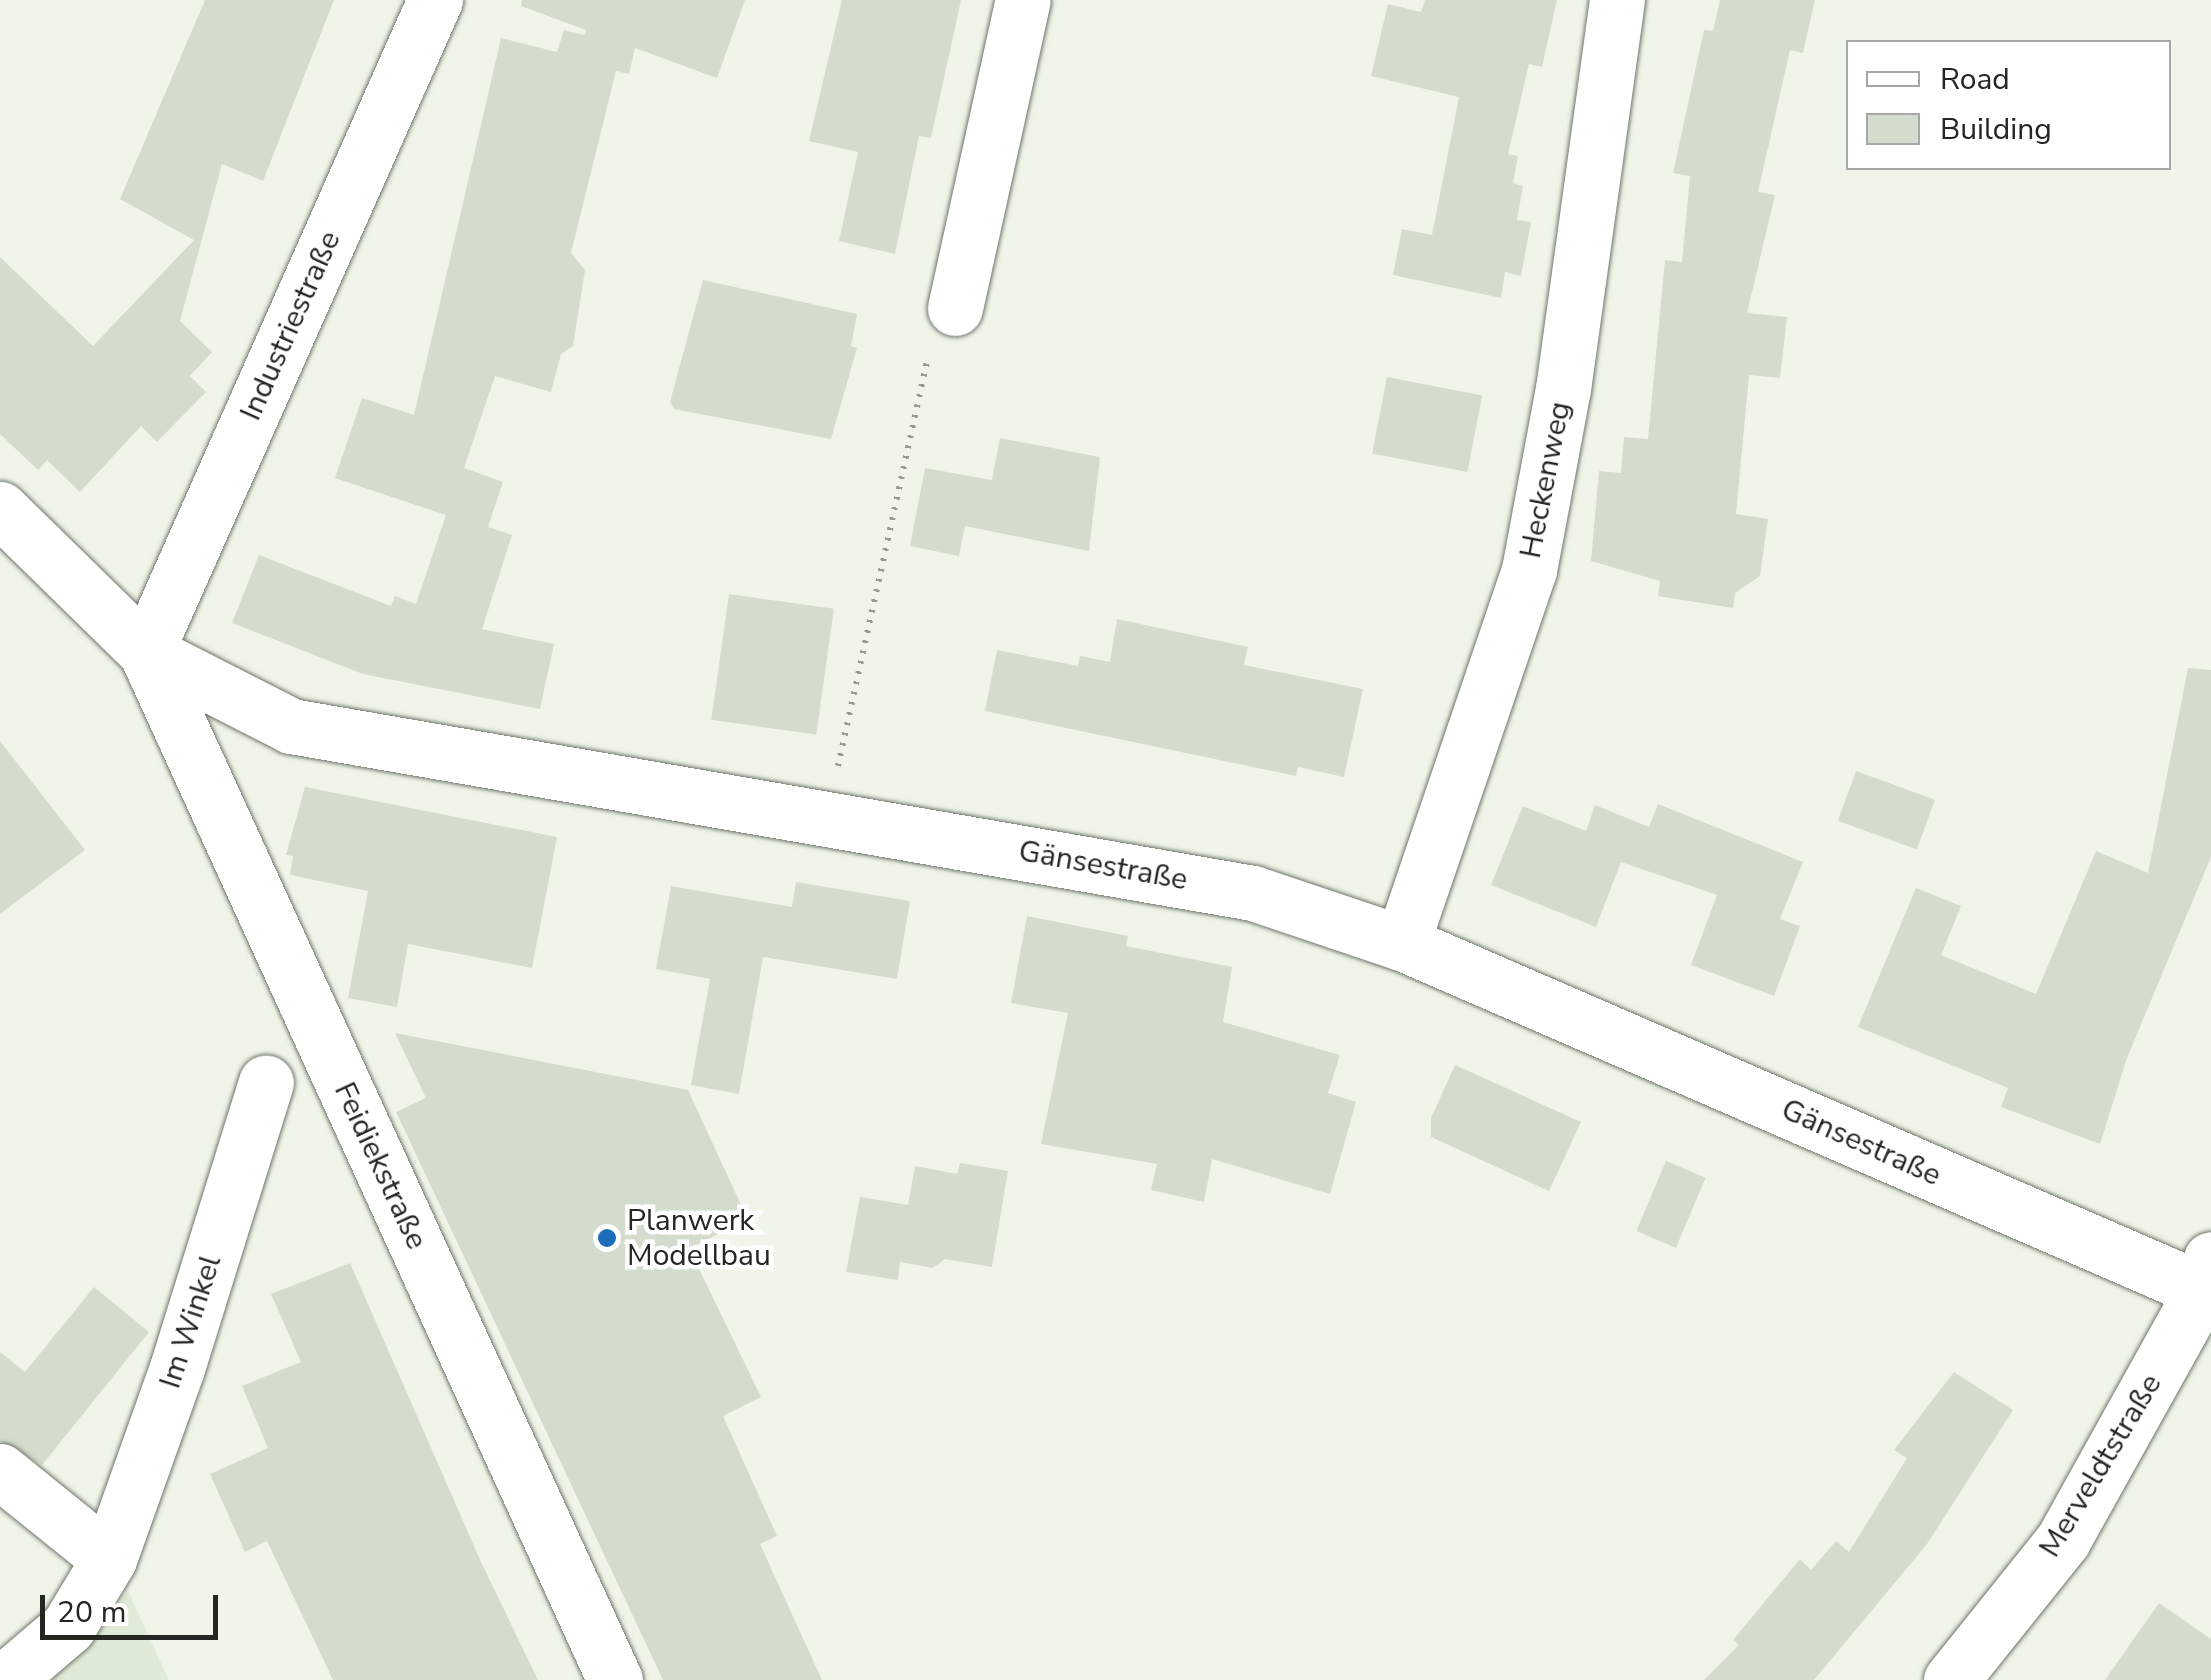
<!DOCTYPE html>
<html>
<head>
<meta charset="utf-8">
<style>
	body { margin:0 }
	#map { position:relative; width:2211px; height:1680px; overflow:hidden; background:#eff6e9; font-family:"Nunito Sans",sans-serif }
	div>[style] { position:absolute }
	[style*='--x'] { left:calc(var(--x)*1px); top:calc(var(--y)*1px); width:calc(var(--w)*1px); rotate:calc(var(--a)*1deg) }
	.built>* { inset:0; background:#e0ebd7 }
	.building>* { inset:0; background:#d4dcce; transform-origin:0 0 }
	.path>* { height:6px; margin-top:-3px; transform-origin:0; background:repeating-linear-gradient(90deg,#969b92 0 2.5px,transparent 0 10.5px) }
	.roads { filter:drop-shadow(0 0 2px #6f766a) drop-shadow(0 0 2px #6f766a) }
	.minor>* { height:55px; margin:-27.5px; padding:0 27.5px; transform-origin:27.5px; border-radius:27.5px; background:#fff }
	.dots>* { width:28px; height:28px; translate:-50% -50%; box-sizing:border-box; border:5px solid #fff; border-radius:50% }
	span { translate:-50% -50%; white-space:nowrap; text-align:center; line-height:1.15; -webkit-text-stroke:9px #fff; paint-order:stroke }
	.street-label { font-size:30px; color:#232621 }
	.poi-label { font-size:30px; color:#232621 }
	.left { translate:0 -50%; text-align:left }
	.legend { position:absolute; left:1846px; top:40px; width:325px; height:130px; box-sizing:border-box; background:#fff; border:2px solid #a7a8a6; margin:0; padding:12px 18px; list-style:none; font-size:30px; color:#232621 }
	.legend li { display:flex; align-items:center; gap:20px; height:50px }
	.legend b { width:50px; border:2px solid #a7a8a6 }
	.scale { position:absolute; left:40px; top:1595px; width:178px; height:45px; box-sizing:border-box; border:5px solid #232621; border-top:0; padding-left:12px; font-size:30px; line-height:35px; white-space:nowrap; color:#232621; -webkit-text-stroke:8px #fff; paint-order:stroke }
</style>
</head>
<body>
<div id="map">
	<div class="built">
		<i style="clip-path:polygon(128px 1591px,169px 1680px,52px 1680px,101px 1625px)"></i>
	</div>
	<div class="building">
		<i style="clip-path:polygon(205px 0,334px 0,263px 181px,222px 164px,180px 321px,212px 352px,190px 376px,206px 392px,157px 442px,141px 426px,80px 492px,47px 460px,38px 470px,0 434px,0 257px,93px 346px,194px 240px,120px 199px)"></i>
		<i style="clip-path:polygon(522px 0,745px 0,717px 78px,635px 48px,629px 74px,616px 71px,571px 253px,585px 270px,573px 346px,561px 354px,551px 392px,495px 376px,464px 468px,503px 482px,488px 527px,512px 535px,482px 629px,554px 644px,540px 709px,363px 674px,232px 623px,259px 555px,391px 606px,395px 596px,416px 604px,446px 515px,335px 478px,362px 398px,414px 415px,501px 38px,557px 52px,564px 30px,585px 35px,586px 30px,521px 6px)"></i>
		<i style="clip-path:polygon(842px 0,961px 0,931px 138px,919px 136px,895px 254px,839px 241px,858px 152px,809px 141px)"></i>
		<i style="clip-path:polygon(1425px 0,1557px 0,1542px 67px,1529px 64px,1508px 154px,1518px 156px,1513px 183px,1523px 186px,1517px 220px,1531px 222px,1521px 276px,1505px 272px,1501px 298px,1393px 275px,1402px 229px,1432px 235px,1459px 97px,1371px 76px,1388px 4px,1421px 12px)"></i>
		<i style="clip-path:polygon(1720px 0,1815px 0,1803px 53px,1790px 50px,1758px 192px,1775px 195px,1747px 313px,1787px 317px,1780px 378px,1749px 375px,1736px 514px,1768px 519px,1760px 576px,1735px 593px,1733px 608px,1658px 596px,1660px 581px,1591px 561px,1599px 471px,1621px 473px,1624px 437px,1648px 439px,1665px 260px,1682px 262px,1690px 176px,1673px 173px,1704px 30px,1713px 31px)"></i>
		<i style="clip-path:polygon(703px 280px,857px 314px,851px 346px,857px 348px,831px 439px,674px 409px,670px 402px)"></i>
		<i style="left:1387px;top:377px;width:97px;height:78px;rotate:11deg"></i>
		<i style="clip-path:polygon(1000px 438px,1100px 457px,1089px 551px,965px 526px,959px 556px,910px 546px,925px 468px,992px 480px)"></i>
		<i style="left:729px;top:594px;width:106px;height:127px;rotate:8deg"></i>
		<i style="clip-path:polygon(1117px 619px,1248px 647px,1244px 665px,1363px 689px,1344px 777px,1298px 767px,1296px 776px,985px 711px,997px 650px,1078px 666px,1080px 656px,1110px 662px)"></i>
		<i style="clip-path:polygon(2188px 668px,2211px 670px,2211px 857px,2127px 1058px,2100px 1144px,2001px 1107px,2008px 1088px,1858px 1027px,1916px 888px,1961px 906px,1941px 955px,2036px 994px,2096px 851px,2148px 873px)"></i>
		<i style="clip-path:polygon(0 741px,85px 850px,0 914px)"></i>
		<i style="left:1856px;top:771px;width:84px;height:53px;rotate:20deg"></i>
		<i style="clip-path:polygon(305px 787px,557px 837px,532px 968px,408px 944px,397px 1007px,348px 998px,368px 891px,290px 875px,293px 856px,286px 855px)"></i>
		<i style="clip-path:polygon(1658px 804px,1803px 862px,1780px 919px,1800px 926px,1774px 996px,1691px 965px,1717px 895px,1621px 862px,1596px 927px,1491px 885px,1523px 806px,1586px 831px,1595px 805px,1649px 827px)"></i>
		<i style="clip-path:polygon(796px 882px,910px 901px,897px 979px,763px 957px,739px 1094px,691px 1085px,710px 979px,656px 969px,671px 886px,792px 907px)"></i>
		<i style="clip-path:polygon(1027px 916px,1128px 936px,1126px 946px,1232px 967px,1223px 1022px,1340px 1055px,1328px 1093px,1356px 1102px,1330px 1194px,1212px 1159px,1204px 1202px,1151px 1190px,1157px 1164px,1041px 1144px,1068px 1013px,1011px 1003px)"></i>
		<i style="clip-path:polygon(395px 1033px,688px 1090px,748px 1220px,689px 1248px,761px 1397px,723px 1416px,777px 1536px,760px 1544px,822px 1680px,663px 1680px,396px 1112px,426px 1098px)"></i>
		<i style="clip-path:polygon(1455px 1065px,1581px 1122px,1549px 1191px,1431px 1137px,1431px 1118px)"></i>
		<i style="left:1666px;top:1161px;width:43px;height:76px;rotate:23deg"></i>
		<i style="clip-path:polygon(960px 1163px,1008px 1171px,992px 1267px,945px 1259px,933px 1268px,900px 1262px,898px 1280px,846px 1272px,860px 1197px,908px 1205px,915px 1166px,957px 1174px)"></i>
		<i style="clip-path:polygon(350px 1263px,481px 1562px,538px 1680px,333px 1680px,267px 1541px,245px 1552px,210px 1474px,268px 1448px,242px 1386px,301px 1362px,271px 1294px)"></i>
		<i style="clip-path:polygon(94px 1287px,149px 1332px,42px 1465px,0 1441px,0 1352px,25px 1372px)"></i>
		<i style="clip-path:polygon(1954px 1372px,2013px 1410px,1927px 1544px,1814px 1680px,1704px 1680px,1739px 1645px,1733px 1640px,1800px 1559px,1811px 1570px,1836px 1541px,1849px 1552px,1907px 1458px,1894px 1450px)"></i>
		<i style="clip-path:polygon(2159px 1603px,2211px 1639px,2211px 1680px,2105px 1680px)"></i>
	</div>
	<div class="path">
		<i style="--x:838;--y:766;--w:418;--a:-77.6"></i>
	</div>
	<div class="roads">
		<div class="minor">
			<i style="--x:435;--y:0;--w:713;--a:113.91"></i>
			<i style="--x:146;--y:652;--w:1130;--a:65.48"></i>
			<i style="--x:955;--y:308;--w:315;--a:-77.6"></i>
			<i style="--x:0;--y:509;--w:204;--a:44.4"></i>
			<i style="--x:146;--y:652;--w:163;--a:27"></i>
			<i style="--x:291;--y:726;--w:976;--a:9.85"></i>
			<i style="--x:1253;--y:893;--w:157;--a:18.6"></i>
			<i style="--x:1402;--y:943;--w:882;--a:23.45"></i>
			<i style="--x:1402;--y:943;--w:394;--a:-71.2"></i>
			<i style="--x:1529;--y:570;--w:184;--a:-79.4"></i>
			<i style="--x:1563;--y:389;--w:393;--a:-82.1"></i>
			<i style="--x:0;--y:1471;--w:140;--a:38.9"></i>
			<i style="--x:6;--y:1680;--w:82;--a:-40.5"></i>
			<i style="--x:68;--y:1627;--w:79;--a:-58.9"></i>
			<i style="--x:109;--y:1559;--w:203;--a:-70.4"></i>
			<i style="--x:177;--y:1368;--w:299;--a:-72.7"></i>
			<i style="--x:1951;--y:1680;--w:179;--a:-51.3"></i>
			<i style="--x:2063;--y:1540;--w:286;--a:-60.9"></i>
			<i style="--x:2202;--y:1290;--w:32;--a:-74"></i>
		</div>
	</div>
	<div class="dots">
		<i style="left:607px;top:1238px;background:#1b6dbc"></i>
	</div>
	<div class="street-label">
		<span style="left:291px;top:326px;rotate:-66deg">Industriestraße</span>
		<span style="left:1546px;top:480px;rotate:-79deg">Heckenweg</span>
		<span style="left:1103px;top:866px;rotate:10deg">Gänsestraße</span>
		<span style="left:1861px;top:1143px;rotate:24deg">Gänsestraße</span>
		<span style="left:380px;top:1166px;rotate:65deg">Feidiekstraße</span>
		<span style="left:191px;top:1322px;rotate:-72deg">Im Winkel</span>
		<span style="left:2101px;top:1466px;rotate:-59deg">Merveldtstraße</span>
	</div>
	<div class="poi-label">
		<span class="left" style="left:627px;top:1238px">Planwerk<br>Modellbau</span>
	</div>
	<ul class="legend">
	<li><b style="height:12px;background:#fff"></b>Road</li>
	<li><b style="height:28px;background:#d4dcce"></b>Building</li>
	</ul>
	<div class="scale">20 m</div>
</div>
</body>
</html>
